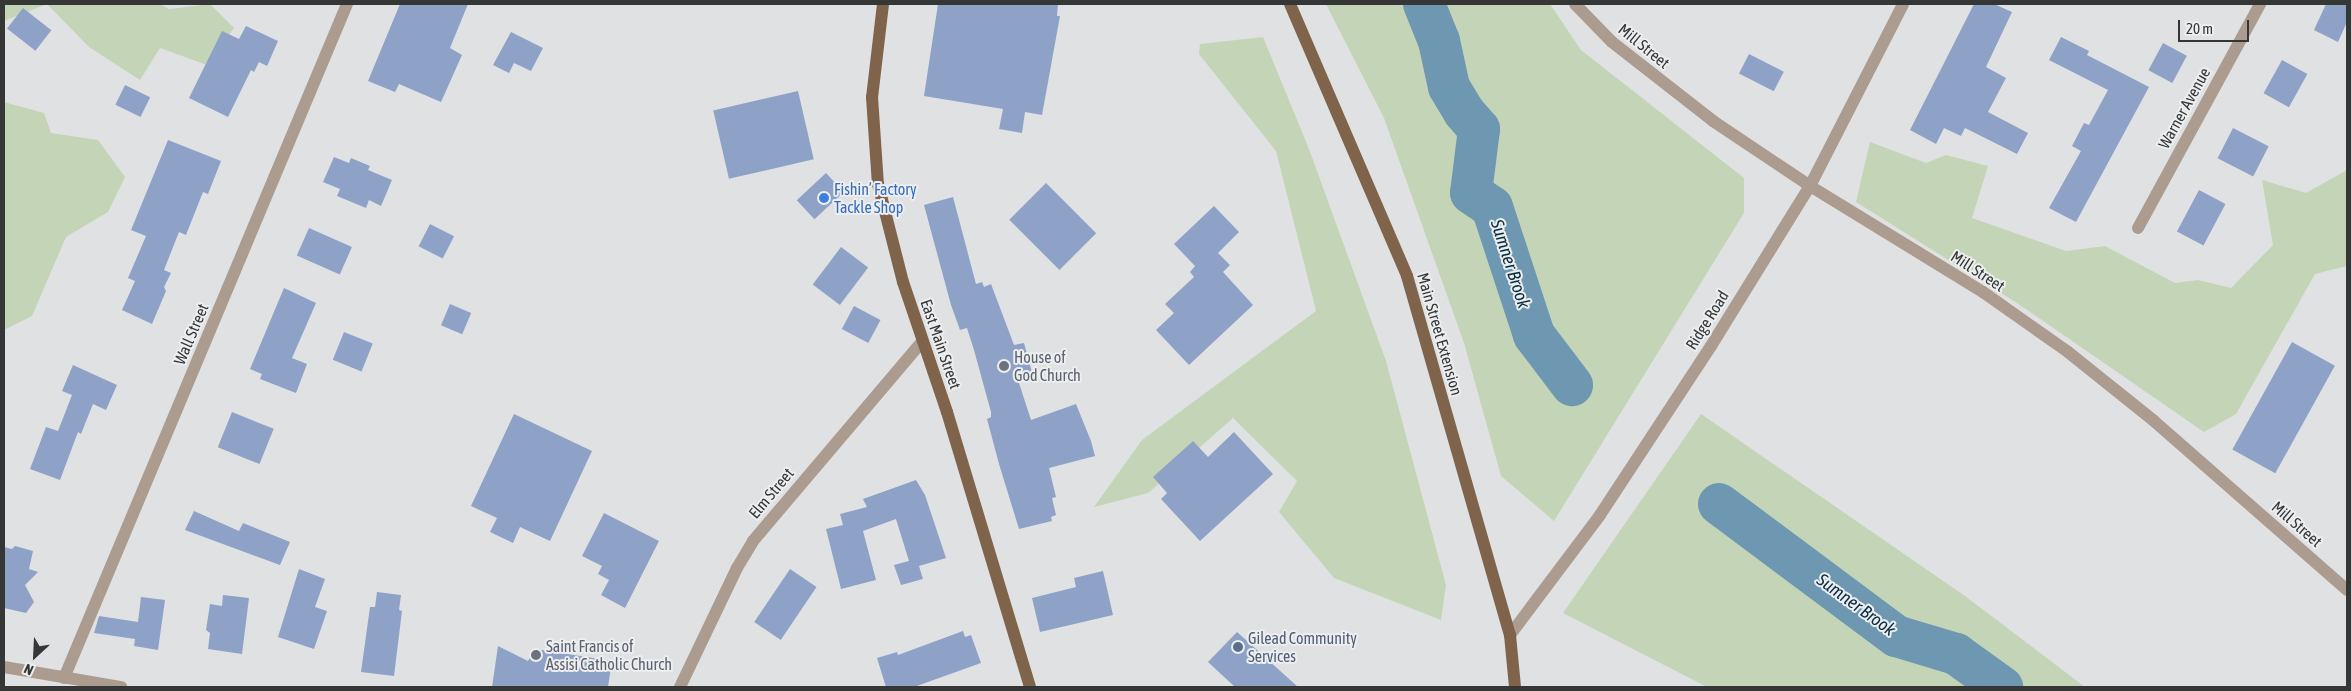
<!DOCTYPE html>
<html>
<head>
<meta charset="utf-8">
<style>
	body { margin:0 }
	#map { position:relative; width:2351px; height:691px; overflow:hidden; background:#e0e1e3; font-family:"Asap Condensed",sans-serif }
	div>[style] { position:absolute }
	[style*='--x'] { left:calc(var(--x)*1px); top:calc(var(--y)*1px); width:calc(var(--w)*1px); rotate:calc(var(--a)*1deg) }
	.green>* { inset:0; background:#c3d5b6 }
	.river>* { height:42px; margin:-21px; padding:0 21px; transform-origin:21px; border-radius:21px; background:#6e97b1 }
	.building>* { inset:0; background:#8ea2c7; transform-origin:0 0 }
	.minor>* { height:12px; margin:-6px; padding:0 6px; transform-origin:6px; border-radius:6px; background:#ac9c8f }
	.primary>* { height:12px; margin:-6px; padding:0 6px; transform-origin:6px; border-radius:6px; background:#7f634b }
	.dots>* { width:14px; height:14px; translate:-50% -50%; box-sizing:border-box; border:2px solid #edeef0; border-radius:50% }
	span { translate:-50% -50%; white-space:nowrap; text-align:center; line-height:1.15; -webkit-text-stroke:4px #edeef0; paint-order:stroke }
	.street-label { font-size:16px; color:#353636 }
	.shop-label { font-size:16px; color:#366cbe }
	.left { translate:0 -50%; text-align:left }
	.worship-label { font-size:16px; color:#5b616d }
	.service-label { font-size:16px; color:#4e5e75 }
	.water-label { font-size:18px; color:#092d41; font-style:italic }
	.frame { position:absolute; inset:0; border:5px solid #353636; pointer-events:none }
	.north { position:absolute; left:10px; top:631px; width:50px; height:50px; -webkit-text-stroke:4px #edeef0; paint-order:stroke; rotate:205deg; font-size:14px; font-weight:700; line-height:20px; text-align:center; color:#353636 }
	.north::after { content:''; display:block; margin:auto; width:18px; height:22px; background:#353636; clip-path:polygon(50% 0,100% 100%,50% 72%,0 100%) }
	.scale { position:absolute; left:2178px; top:20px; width:71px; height:22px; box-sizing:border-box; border:2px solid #353636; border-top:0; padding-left:6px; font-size:15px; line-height:18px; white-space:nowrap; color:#353636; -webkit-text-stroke:4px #edeef0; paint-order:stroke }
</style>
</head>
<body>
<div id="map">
	<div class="green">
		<i style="clip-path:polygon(4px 4px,160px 4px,169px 9px,210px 4px,234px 28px,207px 65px,160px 48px,140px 80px,89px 47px,47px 4px,4px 21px)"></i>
		<i style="clip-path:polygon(1326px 4px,1550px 4px,1581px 50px,1744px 178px,1744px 213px,1554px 521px,1501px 476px,1464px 343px,1384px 118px)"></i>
		<i style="clip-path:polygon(1263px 37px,1309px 149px,1386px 361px,1446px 585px,1441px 620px,1334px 578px,1279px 512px,1297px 481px,1233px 418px,1148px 493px,1094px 507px,1142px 440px,1316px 311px,1276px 151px,1199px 54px,1200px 44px)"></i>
		<i style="clip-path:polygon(4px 102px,44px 113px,51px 133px,98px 140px,125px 177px,108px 212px,66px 237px,32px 316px,4px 330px)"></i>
		<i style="clip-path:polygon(1870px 142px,1926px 163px,1946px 155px,1988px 166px,1972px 218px,2066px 251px,2105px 246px,2175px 283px,2198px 280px,2231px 288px,2273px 245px,2262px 180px,2306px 193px,2347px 170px,2347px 266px,2315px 274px,2236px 414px,2204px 432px,2017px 303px,1856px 202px)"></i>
		<i style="clip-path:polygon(1701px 414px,1965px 596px,2085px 687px,1707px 687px,1563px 613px)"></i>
	</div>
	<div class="river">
		<i style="--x:1424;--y:4;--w:40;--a:68"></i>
		<i style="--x:1439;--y:41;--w:47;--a:77.7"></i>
		<i style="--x:1449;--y:87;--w:29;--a:59"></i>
		<i style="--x:1464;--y:112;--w:23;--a:49"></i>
		<i style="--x:1479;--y:129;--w:64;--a:97.1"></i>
		<i style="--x:1471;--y:193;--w:25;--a:34"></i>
		<i style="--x:1492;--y:207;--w:135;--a:71.8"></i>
		<i style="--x:1534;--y:335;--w:63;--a:52.8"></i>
		<i style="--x:1719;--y:504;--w:221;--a:36.7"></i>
		<i style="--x:1896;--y:636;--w:63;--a:16.7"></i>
		<i style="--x:1956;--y:654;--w:57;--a:35.7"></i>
	</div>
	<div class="building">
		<i style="clip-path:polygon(400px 4px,468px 4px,450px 48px,462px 55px,441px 102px,399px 84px,395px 92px,368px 81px)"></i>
		<i style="clip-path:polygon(938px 4px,1058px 4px,1057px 16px,1060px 16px,1042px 115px,1025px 112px,1022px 133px,999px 129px,1003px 109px,924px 96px)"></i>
		<i style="clip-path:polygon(1974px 4px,1994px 4px,2012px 12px,1986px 67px,2006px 78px,1988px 112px,2028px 133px,2017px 154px,1965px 128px,1961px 136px,1944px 128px,1936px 144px,1910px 130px)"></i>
		<i style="clip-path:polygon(2326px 4px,2347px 4px,2347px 22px,2338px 42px,2314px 30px)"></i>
		<i style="left:23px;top:8px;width:36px;height:26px;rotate:38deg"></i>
		<i style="clip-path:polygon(246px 26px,278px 41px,267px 66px,259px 62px,254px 72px,251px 70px,228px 117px,189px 98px,222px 31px,239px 39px)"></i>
		<i style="clip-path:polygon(511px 32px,543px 48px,531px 71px,514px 63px,509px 73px,493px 65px)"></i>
		<i style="clip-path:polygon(2061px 37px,2089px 51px,2087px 55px,2149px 87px,2076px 222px,2049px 208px,2081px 151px,2072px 146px,2084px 123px,2089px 125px,2108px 90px,2049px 60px)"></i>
		<i style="left:2163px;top:43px;width:27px;height:31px;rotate:28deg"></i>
		<i style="left:1749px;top:54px;width:39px;height:22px;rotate:27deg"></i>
		<i style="left:2282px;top:60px;width:29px;height:38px;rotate:29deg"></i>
		<i style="left:125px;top:85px;width:28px;height:22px;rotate:26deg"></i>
		<i style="left:798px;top:91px;width:70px;height:87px;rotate:77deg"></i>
		<i style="left:2233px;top:128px;width:40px;height:34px;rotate:27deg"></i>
		<i style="clip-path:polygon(168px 140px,221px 161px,208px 194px,203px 192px,186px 235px,179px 232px,164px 270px,171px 273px,164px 287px,166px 291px,152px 324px,122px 310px,135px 281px,128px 278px,146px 236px,131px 230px)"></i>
		<i style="clip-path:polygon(334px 157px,349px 163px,351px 158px,370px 166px,368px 170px,392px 180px,381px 206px,369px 200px,366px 208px,337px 196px,340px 189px,323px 182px)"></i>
		<i style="left:826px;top:173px;width:26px;height:40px;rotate:47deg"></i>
		<i style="left:1046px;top:183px;width:71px;height:52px;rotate:45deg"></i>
		<i style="left:2199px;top:190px;width:30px;height:47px;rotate:28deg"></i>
		<i style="clip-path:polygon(953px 197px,976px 284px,982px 282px,984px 287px,991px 284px,1014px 345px,1024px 343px,1033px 376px,1018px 380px,1031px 420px,1076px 404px,1091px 441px,1095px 456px,1049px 468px,1056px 497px,1052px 498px,1056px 515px,1051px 517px,1052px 521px,1019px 529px,999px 464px,987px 419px,991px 417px,991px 412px,974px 350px,967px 328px,960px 330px,951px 305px,924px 205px)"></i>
		<i style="clip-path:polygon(1214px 206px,1239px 232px,1218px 253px,1230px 265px,1223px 272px,1253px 305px,1189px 365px,1156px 330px,1174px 313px,1165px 304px,1194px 277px,1190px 272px,1195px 266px,1174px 244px)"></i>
		<i style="left:430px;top:224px;width:27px;height:25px;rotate:27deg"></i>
		<i style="left:309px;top:228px;width:47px;height:30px;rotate:24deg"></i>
		<i style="left:841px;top:247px;width:34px;height:47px;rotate:37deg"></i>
		<i style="clip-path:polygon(284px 288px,316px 303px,292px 358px,307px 364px,296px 393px,260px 379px,262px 374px,250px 369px)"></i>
		<i style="left:450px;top:304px;width:23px;height:23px;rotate:23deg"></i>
		<i style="left:854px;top:306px;width:30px;height:26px;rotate:28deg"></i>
		<i style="left:344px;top:332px;width:31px;height:30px;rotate:22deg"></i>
		<i style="left:2292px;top:342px;width:49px;height:123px;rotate:29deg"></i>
		<i style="clip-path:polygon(73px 365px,117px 385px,106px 410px,93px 404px,81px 434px,78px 432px,60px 480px,30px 469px,46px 427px,58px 431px,72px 395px,62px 391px)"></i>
		<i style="left:232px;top:412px;width:45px;height:38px;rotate:22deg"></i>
		<i style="clip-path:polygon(514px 414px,592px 451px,550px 541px,520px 527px,513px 543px,490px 532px,497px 518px,471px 506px)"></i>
		<i style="clip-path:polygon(1234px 432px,1273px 474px,1200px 541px,1161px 499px,1167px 493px,1153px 477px,1193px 441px,1208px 457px)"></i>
		<i style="clip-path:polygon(916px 480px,925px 495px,946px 558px,919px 566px,923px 579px,901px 585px,894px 565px,909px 561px,896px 519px,863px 531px,876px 580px,841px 589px,826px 529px,843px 525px,840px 514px,867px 507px,863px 499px)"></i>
		<i style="clip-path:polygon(194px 511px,239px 531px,243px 523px,290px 542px,280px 565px,185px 530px)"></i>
		<i style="clip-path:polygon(604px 513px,659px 541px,625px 608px,601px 595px,609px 580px,598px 574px,602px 566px,582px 556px)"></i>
		<i style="clip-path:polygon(15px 546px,33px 551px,29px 569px,38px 572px,25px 585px,34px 602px,26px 613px,4px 608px,4px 547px,12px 549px)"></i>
		<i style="clip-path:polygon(299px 569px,325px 579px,315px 607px,327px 611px,314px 649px,278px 637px)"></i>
		<i style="left:790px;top:569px;width:32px;height:64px;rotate:34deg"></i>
		<i style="clip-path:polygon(1103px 571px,1113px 615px,1040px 632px,1032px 598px,1076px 587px,1074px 578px)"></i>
		<i style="clip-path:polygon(377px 592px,401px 595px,399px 610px,402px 611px,394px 676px,361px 672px,370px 607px,375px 607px)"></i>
		<i style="clip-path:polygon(223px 595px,249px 598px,242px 654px,208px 649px,210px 633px,206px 630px,210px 604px,222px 606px)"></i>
		<i style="clip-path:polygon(141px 597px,165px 600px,158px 650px,134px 646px,135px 639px,94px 633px,99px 616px,138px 622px)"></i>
		<i style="clip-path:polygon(963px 631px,965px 637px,971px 635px,981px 663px,914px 687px,886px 687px,877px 658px,897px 652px,898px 655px)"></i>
		<i style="clip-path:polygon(1237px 632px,1298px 687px,1235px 687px,1208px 662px)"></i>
		<i style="clip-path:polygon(498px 646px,528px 661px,535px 649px,612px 661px,608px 687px,492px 687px)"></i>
	</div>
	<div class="minor">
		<i style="--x:1575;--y:4;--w:53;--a:45.8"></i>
		<i style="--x:1612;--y:42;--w:128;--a:38"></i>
		<i style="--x:1713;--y:121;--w:117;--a:33.8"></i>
		<i style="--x:1810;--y:186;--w:203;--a:31.5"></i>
		<i style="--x:1983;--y:292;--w:104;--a:35.2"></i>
		<i style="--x:2068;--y:352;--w:110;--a:38.7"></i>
		<i style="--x:2154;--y:421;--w:257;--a:41.2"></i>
		<i style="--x:2138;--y:228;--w:255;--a:-61.4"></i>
		<i style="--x:1510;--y:635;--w:150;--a:-53.1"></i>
		<i style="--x:1600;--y:515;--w:202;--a:-56.7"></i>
		<i style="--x:1711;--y:346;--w:188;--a:-58.3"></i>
		<i style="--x:1810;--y:186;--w:204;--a:-62.9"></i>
		<i style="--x:4;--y:667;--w:119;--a:9.7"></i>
		<i style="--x:64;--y:678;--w:731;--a:-67.22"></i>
		<i style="--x:680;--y:687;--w:132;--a:-64.4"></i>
		<i style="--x:737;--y:568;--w:31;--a:-59"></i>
		<i style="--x:753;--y:541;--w:261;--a:-49.7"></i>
	</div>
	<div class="primary">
		<i style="--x:883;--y:4;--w:94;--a:96.7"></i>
		<i style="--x:872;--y:97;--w:87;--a:86.1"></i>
		<i style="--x:878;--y:184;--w:101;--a:75.7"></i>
		<i style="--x:903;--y:282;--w:137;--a:71.3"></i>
		<i style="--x:947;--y:412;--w:287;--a:73.2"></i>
		<i style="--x:1290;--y:4;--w:296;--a:66.7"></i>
		<i style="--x:1407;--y:276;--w:373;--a:74"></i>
		<i style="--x:1510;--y:635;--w:52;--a:84.5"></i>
	</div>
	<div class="dots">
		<i style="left:824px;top:198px;background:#3f7fe0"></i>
		<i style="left:1004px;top:366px;background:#6b7280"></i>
		<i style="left:1238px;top:647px;background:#5c6f8a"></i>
		<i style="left:536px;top:655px;background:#6b7280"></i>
	</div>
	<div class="street-label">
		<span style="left:1644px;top:46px;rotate:39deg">Mill Street</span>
		<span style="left:2184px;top:108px;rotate:-61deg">Warner Avenue</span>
		<span style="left:1978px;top:271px;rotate:33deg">Mill Street</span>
		<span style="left:1707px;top:320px;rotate:-58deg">Ridge Road</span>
		<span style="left:191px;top:334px;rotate:-67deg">Wall Street</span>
		<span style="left:1440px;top:334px;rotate:74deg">Main Street Extension</span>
		<span style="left:941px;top:344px;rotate:71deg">East Main Street</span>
		<span style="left:771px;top:493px;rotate:-50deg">Elm Street</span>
		<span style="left:2297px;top:524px;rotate:41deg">Mill Street</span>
	</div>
	<div class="shop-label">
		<span class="left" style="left:834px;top:198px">Fishin’ Factory<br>Tackle Shop</span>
	</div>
	<div class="worship-label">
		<span class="left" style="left:1014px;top:366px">House of<br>God Church</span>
		<span class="left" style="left:546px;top:655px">Saint Francis of<br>Assisi Catholic Church</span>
	</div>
	<div class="service-label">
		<span class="left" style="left:1248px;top:647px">Gilead Community<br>Services</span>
	</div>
	<div class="water-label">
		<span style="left:1510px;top:264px;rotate:72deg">Sumner Brook</span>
		<span style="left:1856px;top:605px;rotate:36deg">Sumner Brook</span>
	</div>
	<div class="frame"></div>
	<div class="north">N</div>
	<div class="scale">20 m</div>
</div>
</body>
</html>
